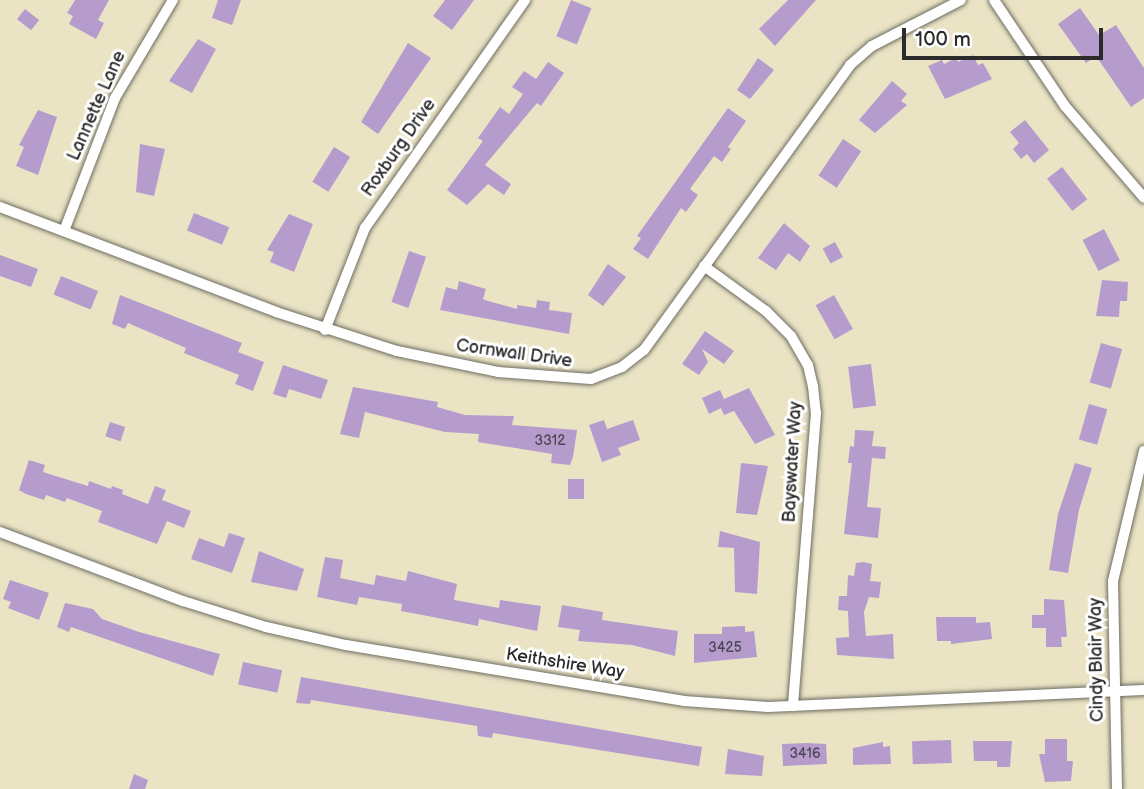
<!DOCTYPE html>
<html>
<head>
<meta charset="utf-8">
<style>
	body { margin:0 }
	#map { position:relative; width:1144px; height:789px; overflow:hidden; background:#eae4c5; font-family:"Balsamiq Sans",sans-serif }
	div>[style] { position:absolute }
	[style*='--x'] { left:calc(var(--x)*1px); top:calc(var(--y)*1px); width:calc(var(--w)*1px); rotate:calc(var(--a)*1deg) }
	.building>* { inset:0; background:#b69ccd; transform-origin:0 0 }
	.roads { filter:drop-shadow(0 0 2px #6e6c61) drop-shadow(0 0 2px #6e6c61) }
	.street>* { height:10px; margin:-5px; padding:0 5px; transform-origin:5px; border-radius:5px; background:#fff }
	span { translate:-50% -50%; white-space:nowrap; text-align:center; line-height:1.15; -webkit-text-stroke:6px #fff; paint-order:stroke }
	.number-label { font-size:14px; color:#4e4754 }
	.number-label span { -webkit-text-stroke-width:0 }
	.street-label { font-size:18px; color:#2b2b2b }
	.scale { position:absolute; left:902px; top:28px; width:201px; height:32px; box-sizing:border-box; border:4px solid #2b2b2b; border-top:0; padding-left:9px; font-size:21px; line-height:24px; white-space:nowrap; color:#2b2b2b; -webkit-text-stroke:5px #fff; paint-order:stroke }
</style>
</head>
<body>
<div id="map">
	<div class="building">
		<i style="clip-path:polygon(75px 0,109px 0,98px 20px,104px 23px,96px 39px,69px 24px,73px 16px,67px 13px)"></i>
		<i style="clip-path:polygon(218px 0,241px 0,232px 25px,212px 18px)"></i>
		<i style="clip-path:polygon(445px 0,474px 0,452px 30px,433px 16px)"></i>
		<i style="left:571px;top:0;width:22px;height:39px;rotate:22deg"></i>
		<i style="clip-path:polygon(788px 0,816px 0,775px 46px,759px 29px)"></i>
		<i style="clip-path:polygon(1080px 8px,1099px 35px,1116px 25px,1144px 68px,1144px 98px,1131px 107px,1096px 56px,1086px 63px,1058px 24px)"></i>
		<i style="left:25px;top:9px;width:18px;height:13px;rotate:38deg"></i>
		<i style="clip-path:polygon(198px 39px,216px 49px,192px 93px,169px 81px)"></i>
		<i style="clip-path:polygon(408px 43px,431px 58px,378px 134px,361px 122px)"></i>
		<i style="clip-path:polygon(973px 55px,978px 65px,983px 63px,992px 79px,945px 99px,928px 66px,942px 60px,944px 64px,956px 58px,958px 62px)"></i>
		<i style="clip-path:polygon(758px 58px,774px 70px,750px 99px,737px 90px)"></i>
		<i style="clip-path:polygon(548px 62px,564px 73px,541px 106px,537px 103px,485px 165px,511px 184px,504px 195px,488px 184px,467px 205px,447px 190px,483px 141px,478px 138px,500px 107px,509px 114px,523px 94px,512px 87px,524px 71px,536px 79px)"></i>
		<i style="clip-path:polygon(892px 81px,907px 94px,901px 101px,907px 105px,875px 133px,859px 120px)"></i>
		<i style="clip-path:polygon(728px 108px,746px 121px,728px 147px,731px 149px,722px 162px,714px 156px,690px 189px,698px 195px,686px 212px,681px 208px,648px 259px,633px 249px,641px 238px,637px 236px)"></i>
		<i style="clip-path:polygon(38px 110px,57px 117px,38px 175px,16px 166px,24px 147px,19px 145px)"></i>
		<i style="clip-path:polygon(1025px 120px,1049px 150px,1034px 163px,1027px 154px,1021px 159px,1013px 149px,1019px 143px,1010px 132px)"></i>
		<i style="left:843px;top:139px;width:22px;height:44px;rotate:34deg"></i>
		<i style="clip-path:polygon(140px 144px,165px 149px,154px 196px,136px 192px)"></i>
		<i style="left:334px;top:147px;width:19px;height:41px;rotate:32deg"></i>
		<i style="left:1062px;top:167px;width:41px;height:19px;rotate:52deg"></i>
		<i style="left:194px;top:213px;width:38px;height:19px;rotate:22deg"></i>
		<i style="clip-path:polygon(289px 214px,313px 224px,294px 272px,270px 262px,274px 252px,267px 250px)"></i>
		<i style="clip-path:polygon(784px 223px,810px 246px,800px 262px,788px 253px,776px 270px,758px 258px)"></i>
		<i style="left:1104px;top:229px;width:35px;height:24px;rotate:63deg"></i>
		<i style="left:835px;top:242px;width:17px;height:14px;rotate:62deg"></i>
		<i style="left:409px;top:251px;width:18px;height:54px;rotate:19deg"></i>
		<i style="clip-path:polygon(0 255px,38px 269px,31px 287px,0 276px)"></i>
		<i style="clip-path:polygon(608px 264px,626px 277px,603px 306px,588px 295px)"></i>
		<i style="left:61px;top:276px;width:40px;height:20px;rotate:22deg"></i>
		<i style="clip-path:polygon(1102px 280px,1128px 282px,1127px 301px,1120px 301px,1119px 317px,1096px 316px)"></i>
		<i style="clip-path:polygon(459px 281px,486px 289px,483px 299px,488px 301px,517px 309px,517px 305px,536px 308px,537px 300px,550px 302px,549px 310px,572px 313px,569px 334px,440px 310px,446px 287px,457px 290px)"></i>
		<i style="clip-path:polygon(120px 295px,242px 343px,238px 352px,264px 362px,253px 391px,235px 384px,239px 375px,184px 353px,186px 348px,128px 323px,125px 329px,112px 324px)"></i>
		<i style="left:834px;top:295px;width:39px;height:21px;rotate:61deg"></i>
		<i style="clip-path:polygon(705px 331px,734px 351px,724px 364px,702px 349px,708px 362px,699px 375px,682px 364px)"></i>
		<i style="left:1101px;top:343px;width:22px;height:41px;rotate:16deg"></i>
		<i style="left:871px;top:364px;width:42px;height:23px;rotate:83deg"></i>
		<i style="clip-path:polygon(283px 365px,328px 380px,321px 399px,289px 389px,286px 398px,273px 394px)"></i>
		<i style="clip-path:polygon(353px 387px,438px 402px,437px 407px,465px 415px,514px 416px,512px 425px,577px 430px,573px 457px,570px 465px,551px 463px,552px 454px,478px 442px,479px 434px,445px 432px,365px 412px,359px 438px,340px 434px)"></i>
		<i style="clip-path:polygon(749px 388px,775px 435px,755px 444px,734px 411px,724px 415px,721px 408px,709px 414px,702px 398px,720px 390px,724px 399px)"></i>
		<i style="left:1089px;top:404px;width:19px;height:37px;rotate:16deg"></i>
		<i style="clip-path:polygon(604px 420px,607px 429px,633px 420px,640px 440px,618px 448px,621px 455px,602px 462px,589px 425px)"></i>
		<i style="left:110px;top:422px;width:16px;height:15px;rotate:18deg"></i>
		<i style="clip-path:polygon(855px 430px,874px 431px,872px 446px,886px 447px,885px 459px,872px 458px,867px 507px,881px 508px,878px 538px,844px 534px,852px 463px,848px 463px,850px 446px,854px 447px)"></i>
		<i style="clip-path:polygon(29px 460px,45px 465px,43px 472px,88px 486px,89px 481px,111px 489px,112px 486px,123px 490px,122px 494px,148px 504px,155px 486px,166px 490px,162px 500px,191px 511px,184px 528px,167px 521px,157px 544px,98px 522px,102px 511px,67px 498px,65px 502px,46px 495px,44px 500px,26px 494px,19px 490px)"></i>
		<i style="clip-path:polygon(741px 463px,768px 466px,757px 515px,736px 513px)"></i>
		<i style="clip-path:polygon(1075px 463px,1092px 468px,1079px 510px,1068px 573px,1049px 570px,1058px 514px)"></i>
		<i style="left:568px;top:479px;width:16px;height:20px"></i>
		<i style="clip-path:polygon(720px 531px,760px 542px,757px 594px,735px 592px,734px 548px,718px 547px)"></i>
		<i style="clip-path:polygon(229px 533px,245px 538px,232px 573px,191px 559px,199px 538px,224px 547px)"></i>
		<i style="clip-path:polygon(259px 551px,304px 569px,297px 591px,251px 582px)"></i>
		<i style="clip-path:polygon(325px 557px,343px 560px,340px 578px,374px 585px,376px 575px,406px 581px,408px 571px,457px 584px,454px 600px,499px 608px,500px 600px,541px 606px,537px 631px,479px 619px,478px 626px,433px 617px,401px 611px,402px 604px,359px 597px,357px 605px,317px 597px)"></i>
		<i style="clip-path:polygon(864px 562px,872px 564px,870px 581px,881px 582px,879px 598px,869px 597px,864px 612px,866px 636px,893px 634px,894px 659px,837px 655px,836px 638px,849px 637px,848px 611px,838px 610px,839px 596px,847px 596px,848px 575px,854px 576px,856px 563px)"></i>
		<i style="clip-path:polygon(10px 580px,49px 593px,39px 620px,8px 608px,11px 602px,3px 599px)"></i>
		<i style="clip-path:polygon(1044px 599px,1064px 600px,1067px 637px,1061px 637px,1062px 647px,1046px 647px,1046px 628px,1032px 628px,1032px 615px,1044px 615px)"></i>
		<i style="clip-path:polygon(65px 603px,93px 609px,102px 619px,139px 632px,220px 654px,213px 676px,71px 627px,69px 632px,57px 627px)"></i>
		<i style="clip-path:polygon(562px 605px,603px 612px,602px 620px,678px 631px,675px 656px,632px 645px,578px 641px,580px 630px,558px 627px)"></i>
		<i style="clip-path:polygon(936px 617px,976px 617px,976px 623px,990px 622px,992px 639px,951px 644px,951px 641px,937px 641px)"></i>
		<i style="clip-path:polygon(745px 626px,745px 632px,754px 631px,757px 657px,694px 663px,694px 634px,722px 634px,722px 627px)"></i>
		<i style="left:243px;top:662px;width:40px;height:23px;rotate:12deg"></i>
		<i style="clip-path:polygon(301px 677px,702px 747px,699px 766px,493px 733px,492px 738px,478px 736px,477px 726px,311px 700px,310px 704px,296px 703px)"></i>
		<i style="clip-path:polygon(1045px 739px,1067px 739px,1067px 761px,1073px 761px,1071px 781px,1045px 782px,1039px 754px,1045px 754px)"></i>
		<i style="left:951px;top:740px;width:23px;height:39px;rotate:88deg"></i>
		<i style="clip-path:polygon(973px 741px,1012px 741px,1010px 767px,997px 767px,997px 761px,974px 761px)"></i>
		<i style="clip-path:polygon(883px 742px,883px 747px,890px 746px,891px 764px,853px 765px,853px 748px)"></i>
		<i style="clip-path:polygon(807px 743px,826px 744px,827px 764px,783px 766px,782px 744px)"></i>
		<i style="clip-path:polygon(728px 749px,764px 756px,762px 776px,725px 774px)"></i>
		<i style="clip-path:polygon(134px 774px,148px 780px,145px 789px,129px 789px)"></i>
	</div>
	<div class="roads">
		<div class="street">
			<i style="--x:994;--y:0;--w:128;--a:56.2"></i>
			<i style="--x:1065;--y:106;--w:121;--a:49.3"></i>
			<i style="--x:0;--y:207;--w:295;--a:20.8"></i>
			<i style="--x:276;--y:312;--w:127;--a:17.9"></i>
			<i style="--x:397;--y:351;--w:103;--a:11.7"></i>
			<i style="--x:498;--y:372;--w:93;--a:4.3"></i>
			<i style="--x:591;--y:379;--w:33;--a:-21"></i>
			<i style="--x:622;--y:367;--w:28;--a:-38"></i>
			<i style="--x:644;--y:350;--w:352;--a:-54.1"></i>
			<i style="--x:850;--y:65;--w:29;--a:-41"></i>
			<i style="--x:872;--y:46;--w:100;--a:-27.3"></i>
			<i style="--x:64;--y:231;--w:142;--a:-69"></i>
			<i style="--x:115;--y:98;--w:114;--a:-59.4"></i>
			<i style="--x:704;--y:266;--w:77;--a:36"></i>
			<i style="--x:766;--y:311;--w:35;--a:45"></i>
			<i style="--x:791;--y:336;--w:34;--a:60"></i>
			<i style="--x:808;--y:365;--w:22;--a:77"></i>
			<i style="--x:813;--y:386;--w:27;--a:84"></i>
			<i style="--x:816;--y:413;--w:294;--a:94.5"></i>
			<i style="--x:325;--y:330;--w:110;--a:-68.6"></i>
			<i style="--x:365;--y:228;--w:279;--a:-54.9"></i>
			<i style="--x:0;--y:532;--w:196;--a:20.7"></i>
			<i style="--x:183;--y:601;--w:87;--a:17.4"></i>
			<i style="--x:266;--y:627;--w:82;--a:12.7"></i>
			<i style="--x:346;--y:645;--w:343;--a:9.4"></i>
			<i style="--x:684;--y:701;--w:84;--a:4.1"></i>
			<i style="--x:768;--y:707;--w:376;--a:-2.6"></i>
			<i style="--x:1117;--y:789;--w:208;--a:-91.1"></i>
			<i style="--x:1113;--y:581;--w:134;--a:-76.6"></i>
		</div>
	</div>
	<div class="number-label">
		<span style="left:550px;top:441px">3312</span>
		<span style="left:725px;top:648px">3425</span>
		<span style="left:805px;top:754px">3416</span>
	</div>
	<div class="street-label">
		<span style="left:97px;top:106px;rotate:-66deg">Lannette Lane</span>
		<span style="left:399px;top:148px;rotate:-55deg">Roxburg Drive</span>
		<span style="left:514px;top:354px;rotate:8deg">Cornwall Drive</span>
		<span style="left:793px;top:462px;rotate:-87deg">Bayswater Way</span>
		<span style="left:1097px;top:660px;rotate:-91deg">Cindy Blair Way</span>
		<span style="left:565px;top:664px;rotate:9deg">Keithshire Way</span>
	</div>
	<div class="scale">100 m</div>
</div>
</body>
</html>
